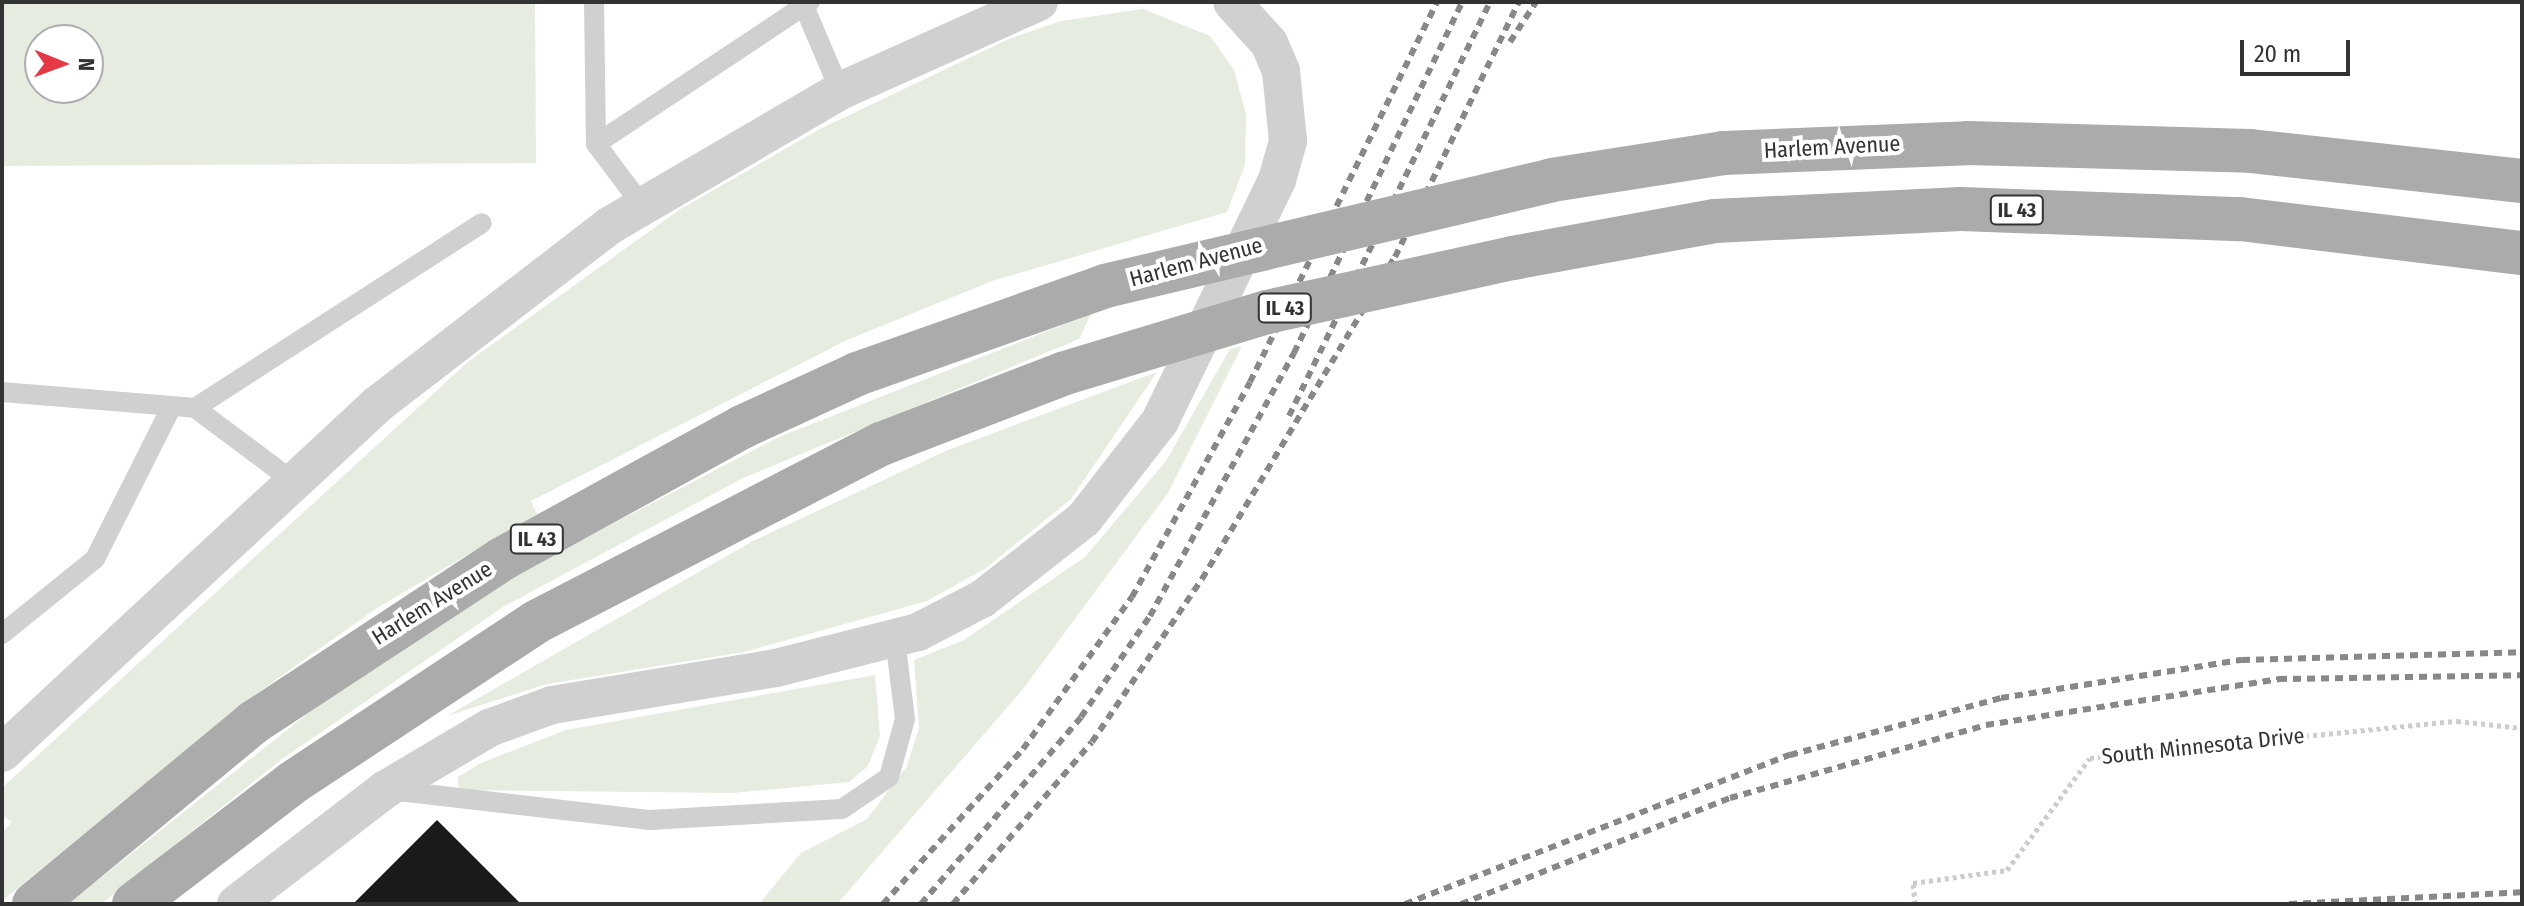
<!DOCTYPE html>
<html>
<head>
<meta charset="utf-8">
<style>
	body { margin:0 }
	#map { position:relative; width:2524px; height:906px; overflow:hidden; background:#fff; font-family:"Fira Sans Condensed",sans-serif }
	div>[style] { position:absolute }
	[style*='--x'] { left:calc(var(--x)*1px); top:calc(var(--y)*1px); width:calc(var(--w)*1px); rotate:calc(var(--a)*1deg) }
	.green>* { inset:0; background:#e6ecdf }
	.building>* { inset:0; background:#1a1a1a }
	.path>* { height:5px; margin-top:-2.5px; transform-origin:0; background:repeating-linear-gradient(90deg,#cdcdcd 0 4px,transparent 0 8px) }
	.service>* { height:20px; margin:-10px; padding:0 10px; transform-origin:10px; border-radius:10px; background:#d0d0d0 }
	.minor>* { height:38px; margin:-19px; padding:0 19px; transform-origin:19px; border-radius:19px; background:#d0d0d0 }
	.primary>* { height:44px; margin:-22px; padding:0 22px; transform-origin:22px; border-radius:22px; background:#ababab }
	.rail>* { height:6px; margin-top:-3px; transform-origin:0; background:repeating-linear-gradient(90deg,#888 0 8px,transparent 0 14px) }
	.primary-bridge>* { height:44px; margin:-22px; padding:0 22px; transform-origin:22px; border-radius:22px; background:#ababab }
	span { translate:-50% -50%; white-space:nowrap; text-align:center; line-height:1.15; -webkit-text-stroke:8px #fff; paint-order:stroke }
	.shield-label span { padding:2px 6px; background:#fff; border:2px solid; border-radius:6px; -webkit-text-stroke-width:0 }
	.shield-label { font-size:20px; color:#333; font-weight:700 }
	.street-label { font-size:22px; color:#333 }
	.frame { position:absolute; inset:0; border:4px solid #333; pointer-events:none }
	.north { position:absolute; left:24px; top:24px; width:80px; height:80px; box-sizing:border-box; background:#fff; border:2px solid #adadad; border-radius:50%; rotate:91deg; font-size:22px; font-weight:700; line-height:32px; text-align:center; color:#333 }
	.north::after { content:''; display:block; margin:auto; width:28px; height:36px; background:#e63946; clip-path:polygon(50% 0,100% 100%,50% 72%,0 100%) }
	.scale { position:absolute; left:2240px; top:40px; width:110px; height:36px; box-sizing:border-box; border:4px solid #333; border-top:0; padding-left:10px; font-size:24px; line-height:28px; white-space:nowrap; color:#333; -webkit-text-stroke:6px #fff; paint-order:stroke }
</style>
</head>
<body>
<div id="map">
	<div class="green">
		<i style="clip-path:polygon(evenodd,2px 2px,535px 2px,536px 163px,2px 166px,2px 2px,40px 40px,88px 40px,88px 88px,40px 88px,40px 40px)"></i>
		<i style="clip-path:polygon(1143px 9px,1210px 36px,1234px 70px,1246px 114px,1245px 165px,1227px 212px,992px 281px,847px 340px,531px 501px,537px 514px,377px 608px,242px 704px,2px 901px,2px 833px,12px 822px,2px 815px,2px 788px,469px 361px,679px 210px,820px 129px,1011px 38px,1061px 21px)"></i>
		<i style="clip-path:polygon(1091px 314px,1079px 339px,741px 479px,503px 607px,282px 759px,101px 904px,68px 904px,321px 703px,524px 570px,779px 437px)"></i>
		<i style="clip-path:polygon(1242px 346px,1168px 493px,1023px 689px,837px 904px,759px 904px,801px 853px,867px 819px,907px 766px,919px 728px,914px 660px,964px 640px,1085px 557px,1166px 461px,1230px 349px)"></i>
		<i style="clip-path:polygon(1157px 372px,1071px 499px,986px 568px,927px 601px,744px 652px,547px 684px,447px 716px,753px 541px,948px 450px)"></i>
		<i style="clip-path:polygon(875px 675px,880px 736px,868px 766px,849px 782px,733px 793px,459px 790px,458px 777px,481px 763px,566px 730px)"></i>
	</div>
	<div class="building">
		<i style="clip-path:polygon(437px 820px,521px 904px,353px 904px)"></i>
	</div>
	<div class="path">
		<i style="--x:1915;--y:904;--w:21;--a:-95"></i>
		<i style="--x:1913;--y:883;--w:95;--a:-7.9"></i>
		<i style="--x:2007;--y:870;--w:139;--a:-53.5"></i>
		<i style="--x:2090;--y:758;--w:369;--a:-5.8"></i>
		<i style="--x:2457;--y:721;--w:65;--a:6.1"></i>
	</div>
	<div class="service">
		<i style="--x:594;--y:2;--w:142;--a:89.2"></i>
		<i style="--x:596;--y:144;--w:76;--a:53"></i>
		<i style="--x:804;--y:6;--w:92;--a:67"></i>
		<i style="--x:596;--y:144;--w:257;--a:-33.6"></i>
		<i style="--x:2;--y:392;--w:194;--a:4.7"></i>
		<i style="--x:195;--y:408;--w:122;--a:36.7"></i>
		<i style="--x:195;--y:408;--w:341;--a:-32.8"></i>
		<i style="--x:2;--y:634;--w:119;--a:-38.9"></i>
		<i style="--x:95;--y:559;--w:171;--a:-63.3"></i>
		<i style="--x:390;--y:790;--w:262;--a:6.6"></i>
		<i style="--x:650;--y:820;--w:192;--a:-3.3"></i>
		<i style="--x:842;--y:809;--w:57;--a:-34.2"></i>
		<i style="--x:889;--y:777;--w:60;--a:-74.6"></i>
		<i style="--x:905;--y:719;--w:81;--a:-97.1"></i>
	</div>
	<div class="minor">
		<i style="--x:2;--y:753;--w:513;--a:-42.87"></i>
		<i style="--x:378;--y:404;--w:292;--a:-37.6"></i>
		<i style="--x:609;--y:226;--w:268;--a:-30.3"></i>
		<i style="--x:840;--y:91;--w:218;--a:-24.1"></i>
		<i style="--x:236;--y:904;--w:189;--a:-37.5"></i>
		<i style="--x:386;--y:789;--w:120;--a:-30.6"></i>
		<i style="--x:489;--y:728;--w:67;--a:-20.1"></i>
		<i style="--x:552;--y:705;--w:227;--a:-9.4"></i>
		<i style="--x:776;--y:668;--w:146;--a:-14.2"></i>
		<i style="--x:918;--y:632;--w:72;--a:-27.3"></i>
		<i style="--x:982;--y:599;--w:130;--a:-38.1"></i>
		<i style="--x:1084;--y:519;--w:124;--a:-52.2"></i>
		<i style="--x:1160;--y:421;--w:268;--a:-64.1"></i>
		<i style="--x:1277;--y:180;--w:41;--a:-74.2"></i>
		<i style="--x:1288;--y:141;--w:70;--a:-95.7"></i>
		<i style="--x:1281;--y:71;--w:30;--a:-113"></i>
		<i style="--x:1269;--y:43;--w:55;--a:-132.1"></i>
	</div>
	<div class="primary">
		<i style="--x:1552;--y:180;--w:174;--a:-8.9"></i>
		<i style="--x:1724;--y:153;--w:244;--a:-2.3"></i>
		<i style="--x:1968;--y:143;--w:282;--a:1.6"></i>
		<i style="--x:2250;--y:151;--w:274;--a:6.3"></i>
		<i style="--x:1513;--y:258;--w:205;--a:-10.4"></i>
		<i style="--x:1715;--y:221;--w:246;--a:-2.8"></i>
		<i style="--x:1961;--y:209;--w:279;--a:2.1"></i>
		<i style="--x:2240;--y:219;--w:284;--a:6.9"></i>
		<i style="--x:34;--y:904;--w:286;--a:-39.6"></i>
		<i style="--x:254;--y:722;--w:297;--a:-33.3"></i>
		<i style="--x:502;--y:559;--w:274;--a:-28.8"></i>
		<i style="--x:742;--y:427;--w:127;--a:-24.7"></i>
		<i style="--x:857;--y:374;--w:263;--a:-19.5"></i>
		<i style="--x:134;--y:904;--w:199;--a:-37.4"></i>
		<i style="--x:292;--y:783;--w:292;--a:-33.4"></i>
		<i style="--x:536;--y:622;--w:388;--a:-27.3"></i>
		<i style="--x:881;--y:444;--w:194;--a:-21.1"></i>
	</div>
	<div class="rail">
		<i style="--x:1510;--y:42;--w:48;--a:-57"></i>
		<i style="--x:1289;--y:416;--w:460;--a:-64.1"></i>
		<i style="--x:883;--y:904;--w:209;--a:-47.9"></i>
		<i style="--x:1023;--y:749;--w:187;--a:-54.4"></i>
		<i style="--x:1132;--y:597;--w:245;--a:-61.2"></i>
		<i style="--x:1250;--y:382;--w:424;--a:-63.8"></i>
		<i style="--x:921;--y:904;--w:246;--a:-49.4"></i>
		<i style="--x:1081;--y:717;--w:122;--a:-55.7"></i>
		<i style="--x:1150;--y:616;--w:300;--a:-61.3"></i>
		<i style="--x:1294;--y:353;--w:389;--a:-64.4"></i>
		<i style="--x:953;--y:904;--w:213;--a:-49.4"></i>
		<i style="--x:1092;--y:742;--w:197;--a:-56"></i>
		<i style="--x:1202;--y:579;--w:375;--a:-59.1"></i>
		<i style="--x:1395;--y:257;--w:284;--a:-64.1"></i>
		<i style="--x:1405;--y:904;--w:413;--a:-21.2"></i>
		<i style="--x:1790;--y:755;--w:219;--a:-15.1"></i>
		<i style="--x:2001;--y:698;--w:244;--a:-9"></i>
		<i style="--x:2242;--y:660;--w:280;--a:-1.6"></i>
		<i style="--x:1461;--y:904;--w:289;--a:-21.5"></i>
		<i style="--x:1730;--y:798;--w:266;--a:-15.9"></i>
		<i style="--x:1986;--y:725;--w:297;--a:-8.9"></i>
		<i style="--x:2279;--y:679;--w:243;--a:-0.9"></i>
		<i style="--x:2289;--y:904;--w:233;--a:-2.9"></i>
	</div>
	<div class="primary-bridge">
		<i style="--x:1105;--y:286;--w:459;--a:-13.3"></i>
		<i style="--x:1062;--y:374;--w:214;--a:-16.8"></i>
		<i style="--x:1267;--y:312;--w:252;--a:-12.4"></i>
	</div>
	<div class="shield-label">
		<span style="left:2017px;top:210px">IL 43</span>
		<span style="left:1285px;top:308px">IL 43</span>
		<span style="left:537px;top:539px">IL 43</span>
	</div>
	<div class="street-label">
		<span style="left:1832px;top:147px;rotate:-3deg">Harlem Avenue</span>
		<span style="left:1196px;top:262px;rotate:-15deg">Harlem Avenue</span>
		<span style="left:432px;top:603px;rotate:-32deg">Harlem Avenue</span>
		<span style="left:2203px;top:746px;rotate:-6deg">South Minnesota Drive</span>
	</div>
	<div class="frame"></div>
	<div class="north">N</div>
	<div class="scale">20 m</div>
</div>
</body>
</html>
